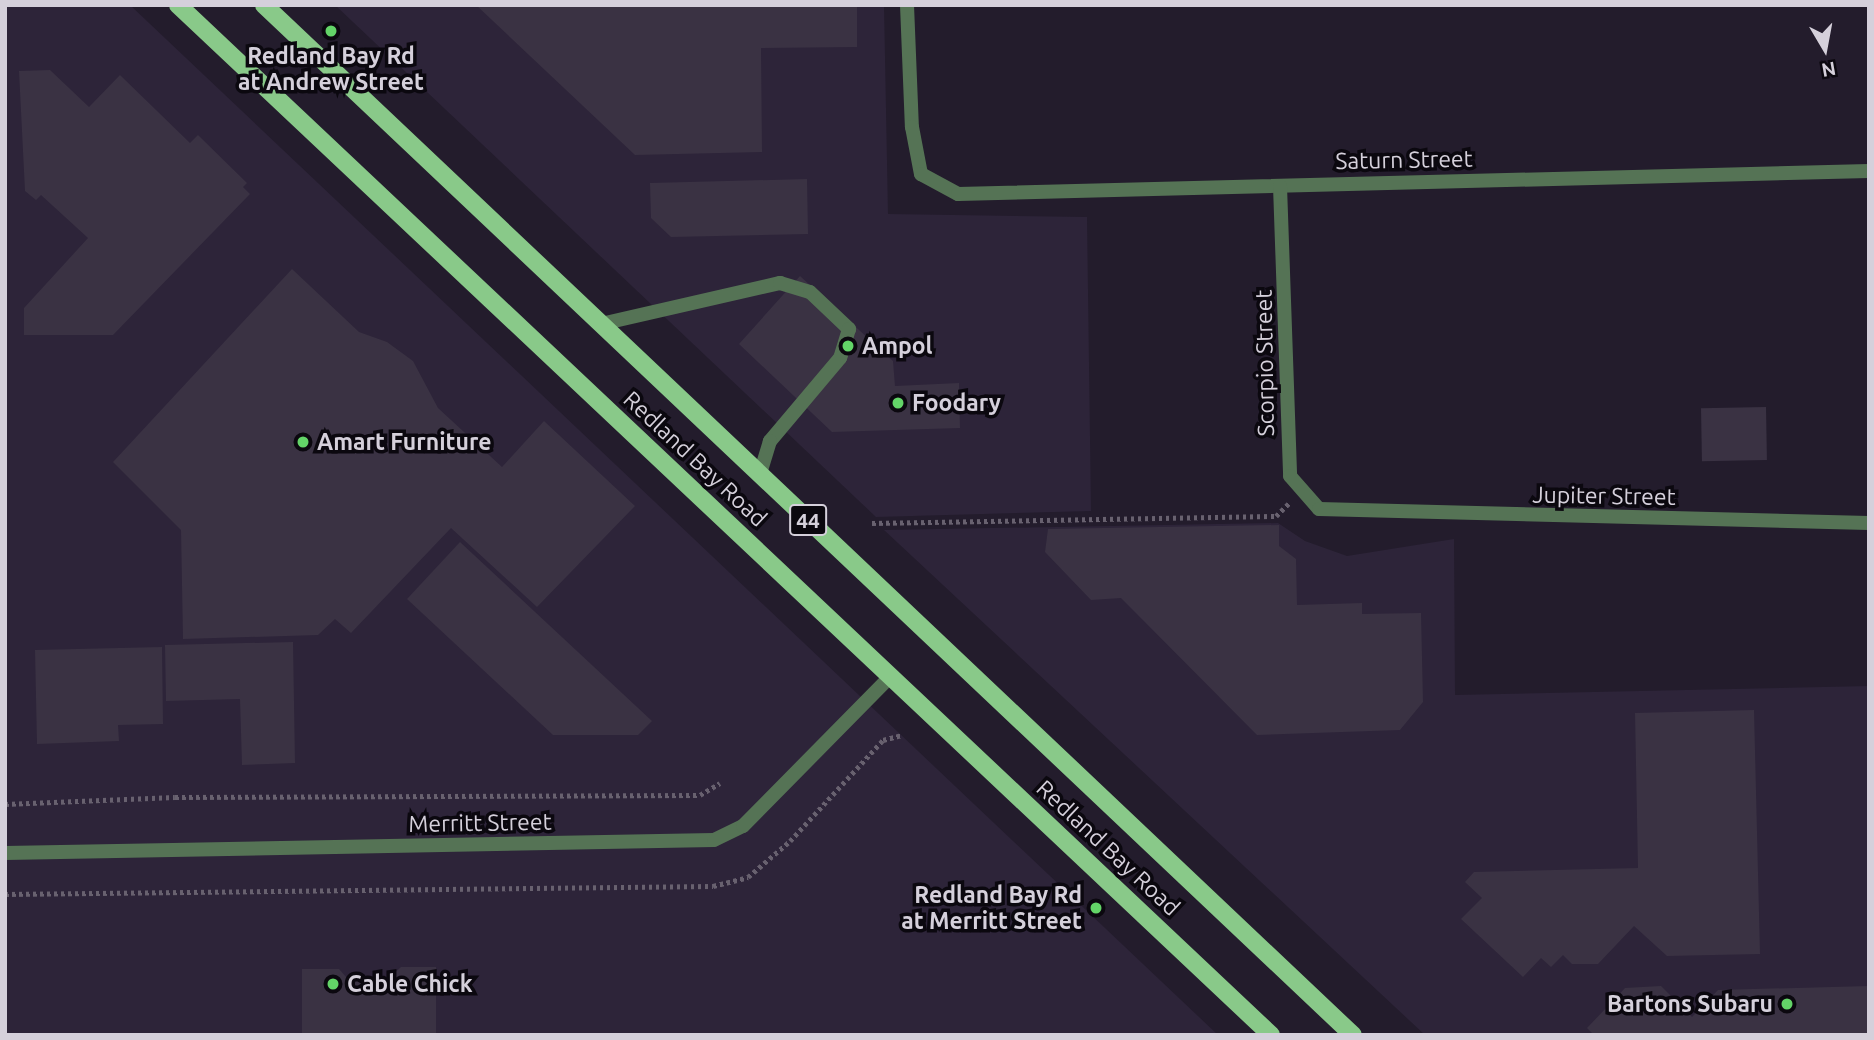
<!DOCTYPE html>
<html>
<head>
<meta charset="utf-8">
<style>
	body { margin:0 }
	#map { position:relative; width:1874px; height:1040px; overflow:hidden; background:#231c2c; font-family:Ubuntu,sans-serif }
	div>[style] { position:absolute }
	[style*='--x'] { left:calc(var(--x)*1px); top:calc(var(--y)*1px); width:calc(var(--w)*1px); rotate:calc(var(--a)*1deg) }
	.built>* { inset:0; background:#2d2439 }
	.building>* { inset:0; background:#3a3243; transform-origin:0 0 }
	.path>* { height:4.5px; margin-top:-2.25px; transform-origin:0; background:repeating-linear-gradient(90deg,#68616f 0 3.5px,transparent 0 7px) }
	.lane>* { height:14px; margin:-7px; padding:0 7px; transform-origin:7px; border-radius:7px; background:#557355 }
	.street>* { height:14px; margin:-7px; padding:0 7px; transform-origin:7px; border-radius:7px; background:#557355 }
	.primary>* { height:18px; margin:-9px; padding:0 9px; transform-origin:9px; border-radius:9px; background:#89c989 }
	.dots>* { width:19px; height:19px; translate:-50% -50%; box-sizing:border-box; border:4px solid #0b080f; border-radius:50% }
	span { translate:-50% -50%; white-space:nowrap; text-align:center; line-height:1.15; -webkit-text-stroke:7px #0b080f; paint-order:stroke }
	.shield-label span { padding:2px 5px; background:#0b080f; border:2px solid; border-radius:5px; -webkit-text-stroke-width:0 }
	.shield-label { font-size:21px; color:#d5d0db; font-weight:700 }
	.poi-label { font-size:23px; color:#d5d0db; font-weight:700 }
	.left { translate:0 -50%; text-align:left }
	.right { translate:-100% -50%; text-align:right }
	.street-label { font-size:23px; color:#d5d0db }
	.frame { position:absolute; inset:0; border:7px solid #d5d0db; pointer-events:none }
	.north { position:absolute; left:1790px; top:14px; width:70px; height:70px; -webkit-text-stroke:5px #0b080f; paint-order:stroke; rotate:170deg; font-size:19px; font-weight:700; line-height:28px; text-align:center; color:#d5d0db }
	.north::after { content:''; display:block; margin:auto; width:24px; height:32px; background:#d5d0db; clip-path:polygon(50% 0,100% 100%,50% 72%,0 100%) }
</style>
</head>
<body>
<div id="map">
	<div class="built">
		<i style="clip-path:polygon(5px 5px,130px 5px,1218px 1035px,5px 1035px)"></i>
		<i style="clip-path:polygon(335px 5px,884px 5px,888px 214px,1087px 217px,1091px 511px,876px 517px)"></i>
		<i style="clip-path:polygon(1278px 523px,1305px 541px,1347px 556px,1454px 539px,1455px 695px,1869px 686px,1869px 1035px,1425px 1035px,884px 530px)"></i>
	</div>
	<div class="building">
		<i style="clip-path:polygon(476px 5px,857px 5px,857px 47px,761px 48px,762px 152px,635px 155px)"></i>
		<i style="clip-path:polygon(50px 70px,89px 107px,120px 75px,190px 143px,198px 135px,247px 183px,243px 187px,250px 194px,113px 335px,24px 335px,24px 308px,88px 238px,41px 195px,36px 200px,25px 191px,19px 71px)"></i>
		<i style="clip-path:polygon(807px 179px,808px 234px,671px 237px,651px 218px,650px 183px)"></i>
		<i style="clip-path:polygon(292px 269px,359px 332px,387px 342px,413px 361px,438px 408px,502px 467px,544px 421px,635px 506px,537px 607px,451px 528px,351px 633px,335px 619px,318px 635px,183px 639px,181px 530px,113px 462px)"></i>
		<i style="clip-path:polygon(800px 276px,893px 361px,895px 386px,959px 383px,960px 428px,832px 432px,739px 344px)"></i>
		<i style="left:1766px;top:407px;width:53px;height:65px;rotate:89deg"></i>
		<i style="clip-path:polygon(1279px 525px,1279px 546px,1296px 559px,1297px 605px,1362px 603px,1362px 614px,1421px 613px,1423px 702px,1400px 730px,1257px 735px,1121px 598px,1091px 600px,1045px 552px,1048px 529px)"></i>
		<i style="clip-path:polygon(460px 542px,652px 721px,638px 735px,553px 735px,407px 599px)"></i>
		<i style="clip-path:polygon(293px 642px,295px 763px,242px 765px,240px 699px,166px 701px,165px 645px)"></i>
		<i style="clip-path:polygon(162px 647px,163px 724px,118px 725px,119px 741px,37px 744px,35px 650px)"></i>
		<i style="clip-path:polygon(1754px 710px,1760px 954px,1667px 956px,1634px 926px,1598px 964px,1572px 964px,1563px 955px,1551px 967px,1541px 958px,1523px 977px,1461px 919px,1482px 898px,1465px 882px,1474px 872px,1638px 868px,1635px 713px)"></i>
		<i style="clip-path:polygon(401px 967px,436px 967px,436px 1035px,302px 1035px,302px 969px,339px 969px,347px 978px,390px 977px)"></i>
		<i style="clip-path:polygon(1661px 986px,1692px 1017px,1718px 990px,1869px 986px,1869px 1035px,1594px 1035px,1587px 1028px,1625px 988px)"></i>
	</div>
	<div class="path">
		<i style="--x:872;--y:523;--w:404;--a:-1"></i>
		<i style="--x:1276;--y:516;--w:18;--a:-45"></i>
		<i style="--x:5;--y:804;--w:170;--a:-2.4"></i>
		<i style="--x:175;--y:797;--w:525;--a:-0.22"></i>
		<i style="--x:700;--y:795;--w:23;--a:-31"></i>
		<i style="--x:5;--y:894;--w:708;--a:-0.65"></i>
		<i style="--x:713;--y:886;--w:36;--a:-14"></i>
		<i style="--x:748;--y:877;--w:55;--a:-40.6"></i>
		<i style="--x:790;--y:841;--w:137;--a:-47.4"></i>
		<i style="--x:883;--y:740;--w:20;--a:-15"></i>
	</div>
	<div class="lane">
		<i style="--x:601;--y:324;--w:184;--a:-12.9"></i>
		<i style="--x:780;--y:283;--w:31;--a:17"></i>
		<i style="--x:810;--y:292;--w:54;--a:43.5"></i>
		<i style="--x:849;--y:329;--w:30;--a:107"></i>
		<i style="--x:840;--y:358;--w:109;--a:130.1"></i>
		<i style="--x:770;--y:441;--w:34;--a:107"></i>
	</div>
	<div class="street">
		<i style="--x:907;--y:5;--w:122;--a:87.7"></i>
		<i style="--x:912;--y:127;--w:48;--a:79.2"></i>
		<i style="--x:921;--y:174;--w:42;--a:28.4"></i>
		<i style="--x:958;--y:194;--w:911;--a:-1.45"></i>
		<i style="--x:1280;--y:186;--w:290;--a:88"></i>
		<i style="--x:1290;--y:476;--w:44;--a:48.7"></i>
		<i style="--x:1319;--y:509;--w:550;--a:1.46"></i>
		<i style="--x:5;--y:853;--w:709;--a:-1.05"></i>
		<i style="--x:714;--y:840;--w:32;--a:-26"></i>
		<i style="--x:743;--y:826;--w:209;--a:-45.4"></i>
	</div>
	<div class="primary">
		<i style="--x:178;--y:5;--w:1502;--a:43.3"></i>
		<i style="--x:264;--y:5;--w:1499;--a:43.41"></i>
	</div>
	<div class="dots">
		<i style="left:331px;top:31px;background:#63d468"></i>
		<i style="left:848px;top:346px;background:#63d468"></i>
		<i style="left:898px;top:403px;background:#63d468"></i>
		<i style="left:303px;top:442px;background:#63d468"></i>
		<i style="left:1096px;top:908px;background:#63d468"></i>
		<i style="left:333px;top:984px;background:#63d468"></i>
		<i style="left:1787px;top:1004px;background:#63d468"></i>
	</div>
	<div class="shield-label">
		<span style="left:808px;top:520px">44</span>
	</div>
	<div class="poi-label">
		<span style="left:331px;top:69px">Redland Bay Rd<br>at Andrew Street</span>
		<span class="left" style="left:862px;top:346px">Ampol</span>
		<span class="left" style="left:912px;top:403px">Foodary</span>
		<span class="left" style="left:317px;top:442px">Amart Furniture</span>
		<span class="right" style="left:1082px;top:908px">Redland Bay Rd<br>at Merritt Street</span>
		<span class="left" style="left:347px;top:984px">Cable Chick</span>
		<span class="right" style="left:1773px;top:1004px">Bartons Subaru</span>
	</div>
	<div class="street-label">
		<span style="left:1404px;top:160px;rotate:-1deg">Saturn Street</span>
		<span style="left:1265px;top:363px;rotate:-91deg">Scorpio Street</span>
		<span style="left:695px;top:459px;rotate:43deg">Redland Bay Road</span>
		<span style="left:1604px;top:496px;rotate:1deg">Jupiter Street</span>
		<span style="left:480px;top:823px;rotate:-1deg">Merritt Street</span>
		<span style="left:1108px;top:848px;rotate:43deg">Redland Bay Road</span>
	</div>
	<div class="frame"></div>
	<div class="north">N</div>
</div>
</body>
</html>
